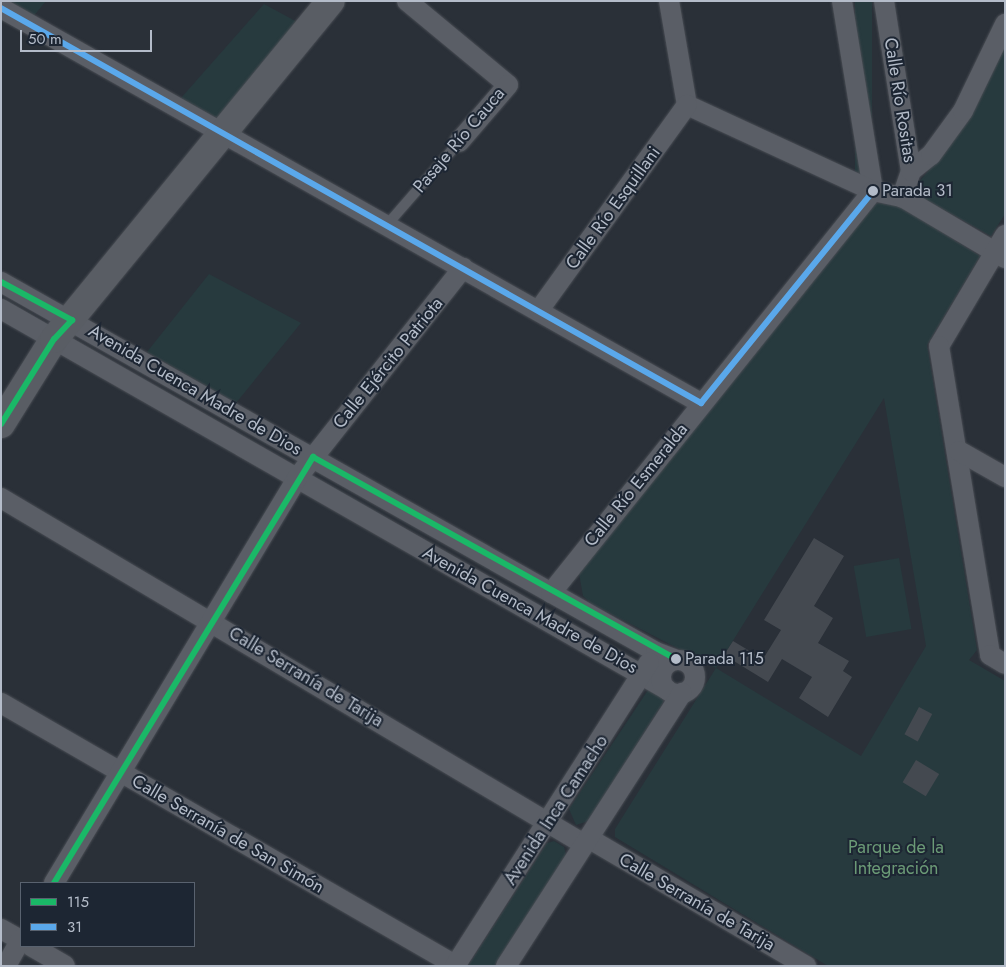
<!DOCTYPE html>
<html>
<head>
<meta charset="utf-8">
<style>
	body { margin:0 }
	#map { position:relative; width:1006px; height:967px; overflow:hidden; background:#2a3038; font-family:Jost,sans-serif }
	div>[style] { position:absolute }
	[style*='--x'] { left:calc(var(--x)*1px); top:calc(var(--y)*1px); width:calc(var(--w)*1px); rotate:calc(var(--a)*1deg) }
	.green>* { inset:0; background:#273a3e; transform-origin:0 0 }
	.building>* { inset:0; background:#444950; transform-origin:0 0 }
	.roads { filter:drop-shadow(0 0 1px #484c53) drop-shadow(0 0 1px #484c53) }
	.lane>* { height:10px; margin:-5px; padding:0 5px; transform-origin:5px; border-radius:5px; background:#5a5e66 }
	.street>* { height:20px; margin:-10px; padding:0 10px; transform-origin:10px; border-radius:10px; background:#5a5e66 }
	.street>.ring { margin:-10px; padding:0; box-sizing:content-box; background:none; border:20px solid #5a5e66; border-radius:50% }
	.secondary>* { height:28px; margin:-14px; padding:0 14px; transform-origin:14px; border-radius:14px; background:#595d64 }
	.bus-1>* { height:6px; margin:-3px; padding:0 3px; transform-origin:3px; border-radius:3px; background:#1ab867 }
	.bus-2>* { height:6px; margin:-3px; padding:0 3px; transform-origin:3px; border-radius:3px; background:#5aa8eb }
	.dots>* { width:14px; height:14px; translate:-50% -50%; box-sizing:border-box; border:2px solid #1d2633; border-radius:50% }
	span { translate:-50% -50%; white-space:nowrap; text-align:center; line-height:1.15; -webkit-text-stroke:4px #1d2633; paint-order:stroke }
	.bus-label { font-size:17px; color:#b4bcc9 }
	.left { translate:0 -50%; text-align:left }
	.street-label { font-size:18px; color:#b4bcc9 }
	.park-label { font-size:18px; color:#6b9a76 }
	.frame { position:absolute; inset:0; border:2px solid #b4bcc9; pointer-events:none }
	.legend { position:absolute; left:20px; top:882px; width:175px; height:65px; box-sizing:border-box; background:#1d2633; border:1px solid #59626f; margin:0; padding:6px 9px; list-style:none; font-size:15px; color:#b4bcc9 }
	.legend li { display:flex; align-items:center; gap:10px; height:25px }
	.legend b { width:25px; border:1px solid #59626f }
	.scale { position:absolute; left:20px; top:30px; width:132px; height:22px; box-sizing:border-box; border:2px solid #b4bcc9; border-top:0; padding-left:6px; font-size:15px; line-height:18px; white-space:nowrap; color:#b4bcc9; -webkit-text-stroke:4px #1d2633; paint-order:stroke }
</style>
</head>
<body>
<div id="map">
	<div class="green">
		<i style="clip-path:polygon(7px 1px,46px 1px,32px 18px)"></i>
		<i style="left:855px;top:1px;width:17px;height:184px"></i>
		<i style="clip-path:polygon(264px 4px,299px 23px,218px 119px,181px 98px)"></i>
		<i style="clip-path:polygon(1005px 43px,1005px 214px,991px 236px,921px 197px,918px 183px,936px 162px)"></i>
		<i style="clip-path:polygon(evenodd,876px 203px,896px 204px,980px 256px,927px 345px,977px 650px,969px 660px,1005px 681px,1005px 966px,828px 966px,615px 837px,615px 829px,716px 668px,592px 604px,583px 596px,579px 573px,876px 203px,884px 398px,926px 646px,861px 756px,716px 668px,884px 398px)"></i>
		<i style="clip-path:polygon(209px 274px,301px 323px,236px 403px,147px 352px)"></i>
		<i style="left:899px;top:558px;width:72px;height:46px;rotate:80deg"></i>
		<i style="clip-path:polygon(650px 687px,664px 701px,588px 821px,576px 825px,569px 809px)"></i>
		<i style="clip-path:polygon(554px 841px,564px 847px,566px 855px,494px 966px,468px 966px,547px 843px)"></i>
	</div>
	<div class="building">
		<i style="clip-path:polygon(814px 538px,844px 556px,814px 606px,833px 618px,818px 643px,849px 661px,843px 671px,852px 677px,828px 717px,799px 698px,812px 677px,782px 659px,768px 682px,724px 655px,733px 641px,763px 659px,781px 630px,764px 620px)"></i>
		<i style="left:919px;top:707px;width:15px;height:31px;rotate:28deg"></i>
		<i style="left:916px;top:760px;width:27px;height:26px;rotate:31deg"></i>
	</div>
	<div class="roads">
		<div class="lane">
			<i style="--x:386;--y:226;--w:111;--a:-49"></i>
		</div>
		<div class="street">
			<i style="--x:407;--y:1;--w:131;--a:39.7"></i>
			<i style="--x:508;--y:85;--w:75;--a:130.7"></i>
			<i style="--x:669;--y:1;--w:106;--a:80.2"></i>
			<i style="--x:842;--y:1;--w:193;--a:80.7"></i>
			<i style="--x:884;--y:1;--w:172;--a:81"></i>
			<i style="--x:911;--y:171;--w:28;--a:109"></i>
			<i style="--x:1;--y:8;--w:804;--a:29.44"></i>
			<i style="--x:687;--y:105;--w:205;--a:24.8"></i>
			<i style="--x:873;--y:191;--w:30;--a:12"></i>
			<i style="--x:902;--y:197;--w:120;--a:30.6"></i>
			<i style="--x:911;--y:171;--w:26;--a:-39"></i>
			<i style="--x:931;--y:155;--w:54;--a:-54"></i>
			<i style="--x:963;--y:111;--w:97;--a:-64.2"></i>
			<i style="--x:1005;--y:235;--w:129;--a:120.7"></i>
			<i style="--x:939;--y:346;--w:313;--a:80.6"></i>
			<i style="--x:990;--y:655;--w:17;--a:31"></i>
			<i style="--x:1;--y:282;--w:752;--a:29.46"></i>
			<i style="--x:656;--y:652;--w:22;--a:21"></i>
			<i style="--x:1;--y:309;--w:766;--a:29.74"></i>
			<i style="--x:539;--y:310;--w:253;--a:-54.2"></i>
			<i style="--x:959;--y:451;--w:53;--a:29.5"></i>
			<i style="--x:1;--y:498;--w:678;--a:30.69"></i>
			<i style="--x:551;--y:593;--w:515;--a:-51.31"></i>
			<i class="ring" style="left:661px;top:660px;width:14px;height:14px"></i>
			<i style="--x:1;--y:703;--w:524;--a:29.99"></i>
			<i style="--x:588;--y:838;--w:253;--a:30.4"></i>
			<i style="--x:54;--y:883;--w:472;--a:-59"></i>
			<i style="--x:297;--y:478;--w:268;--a:-51.7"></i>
			<i style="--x:1;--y:929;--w:23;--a:29"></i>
			<i style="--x:31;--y:946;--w:39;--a:30"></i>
			<i style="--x:6;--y:966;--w:31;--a:-61"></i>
			<i style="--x:455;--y:966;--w:360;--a:-57.4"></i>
			<i style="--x:506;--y:966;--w:325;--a:-57.2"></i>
		</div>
		<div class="secondary">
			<i style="--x:1;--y:424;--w:100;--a:-58.1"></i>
			<i style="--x:54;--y:339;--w:437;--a:-50.7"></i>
		</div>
	</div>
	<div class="bus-1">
		<i style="--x:1;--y:282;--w:81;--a:28.2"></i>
		<i style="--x:72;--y:320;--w:26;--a:133"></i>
		<i style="--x:54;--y:339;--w:100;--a:121.9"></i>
		<i style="--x:54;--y:883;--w:499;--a:-58.7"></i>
		<i style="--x:313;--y:457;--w:417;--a:29.1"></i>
	</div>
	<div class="bus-2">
		<i style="--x:1;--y:8;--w:804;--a:29.44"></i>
		<i style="--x:701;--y:403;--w:273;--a:-50.9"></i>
	</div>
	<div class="dots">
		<i style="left:873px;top:191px;background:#b4bcc9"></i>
		<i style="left:676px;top:659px;background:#b4bcc9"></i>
	</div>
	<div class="bus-label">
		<span class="left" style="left:882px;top:191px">Parada 31</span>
		<span class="left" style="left:685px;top:659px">Parada 115</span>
	</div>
	<div class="street-label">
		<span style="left:900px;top:100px;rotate:81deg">Calle Río Rositas</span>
		<span style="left:459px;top:140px;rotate:-50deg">Pasaje Río Cauca</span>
		<span style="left:613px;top:208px;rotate:-54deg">Calle Río Esquillani</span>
		<span style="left:388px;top:363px;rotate:-51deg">Calle Ejército Patriota</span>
		<span style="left:195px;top:390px;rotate:30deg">Avenida Cuenca Madre de Dios</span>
		<span style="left:636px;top:485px;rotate:-51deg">Calle Río Esmeralda</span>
		<span style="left:530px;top:610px;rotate:29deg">Avenida Cuenca Madre de Dios</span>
		<span style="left:306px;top:677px;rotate:31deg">Calle Serranía de Tarija</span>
		<span style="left:556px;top:810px;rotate:-57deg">Avenida Inca Camacho</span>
		<span style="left:228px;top:834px;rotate:30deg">Calle Serranía de San Simón</span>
		<span style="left:697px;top:902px;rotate:30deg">Calle Serranía de Tarija</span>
	</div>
	<div class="park-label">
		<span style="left:896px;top:858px">Parque de la<br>Integración</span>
	</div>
	<div class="frame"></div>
	<ul class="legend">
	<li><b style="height:6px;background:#1ab867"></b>115</li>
	<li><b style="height:6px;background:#5aa8eb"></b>31</li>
	</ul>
	<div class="scale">50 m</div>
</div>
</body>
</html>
